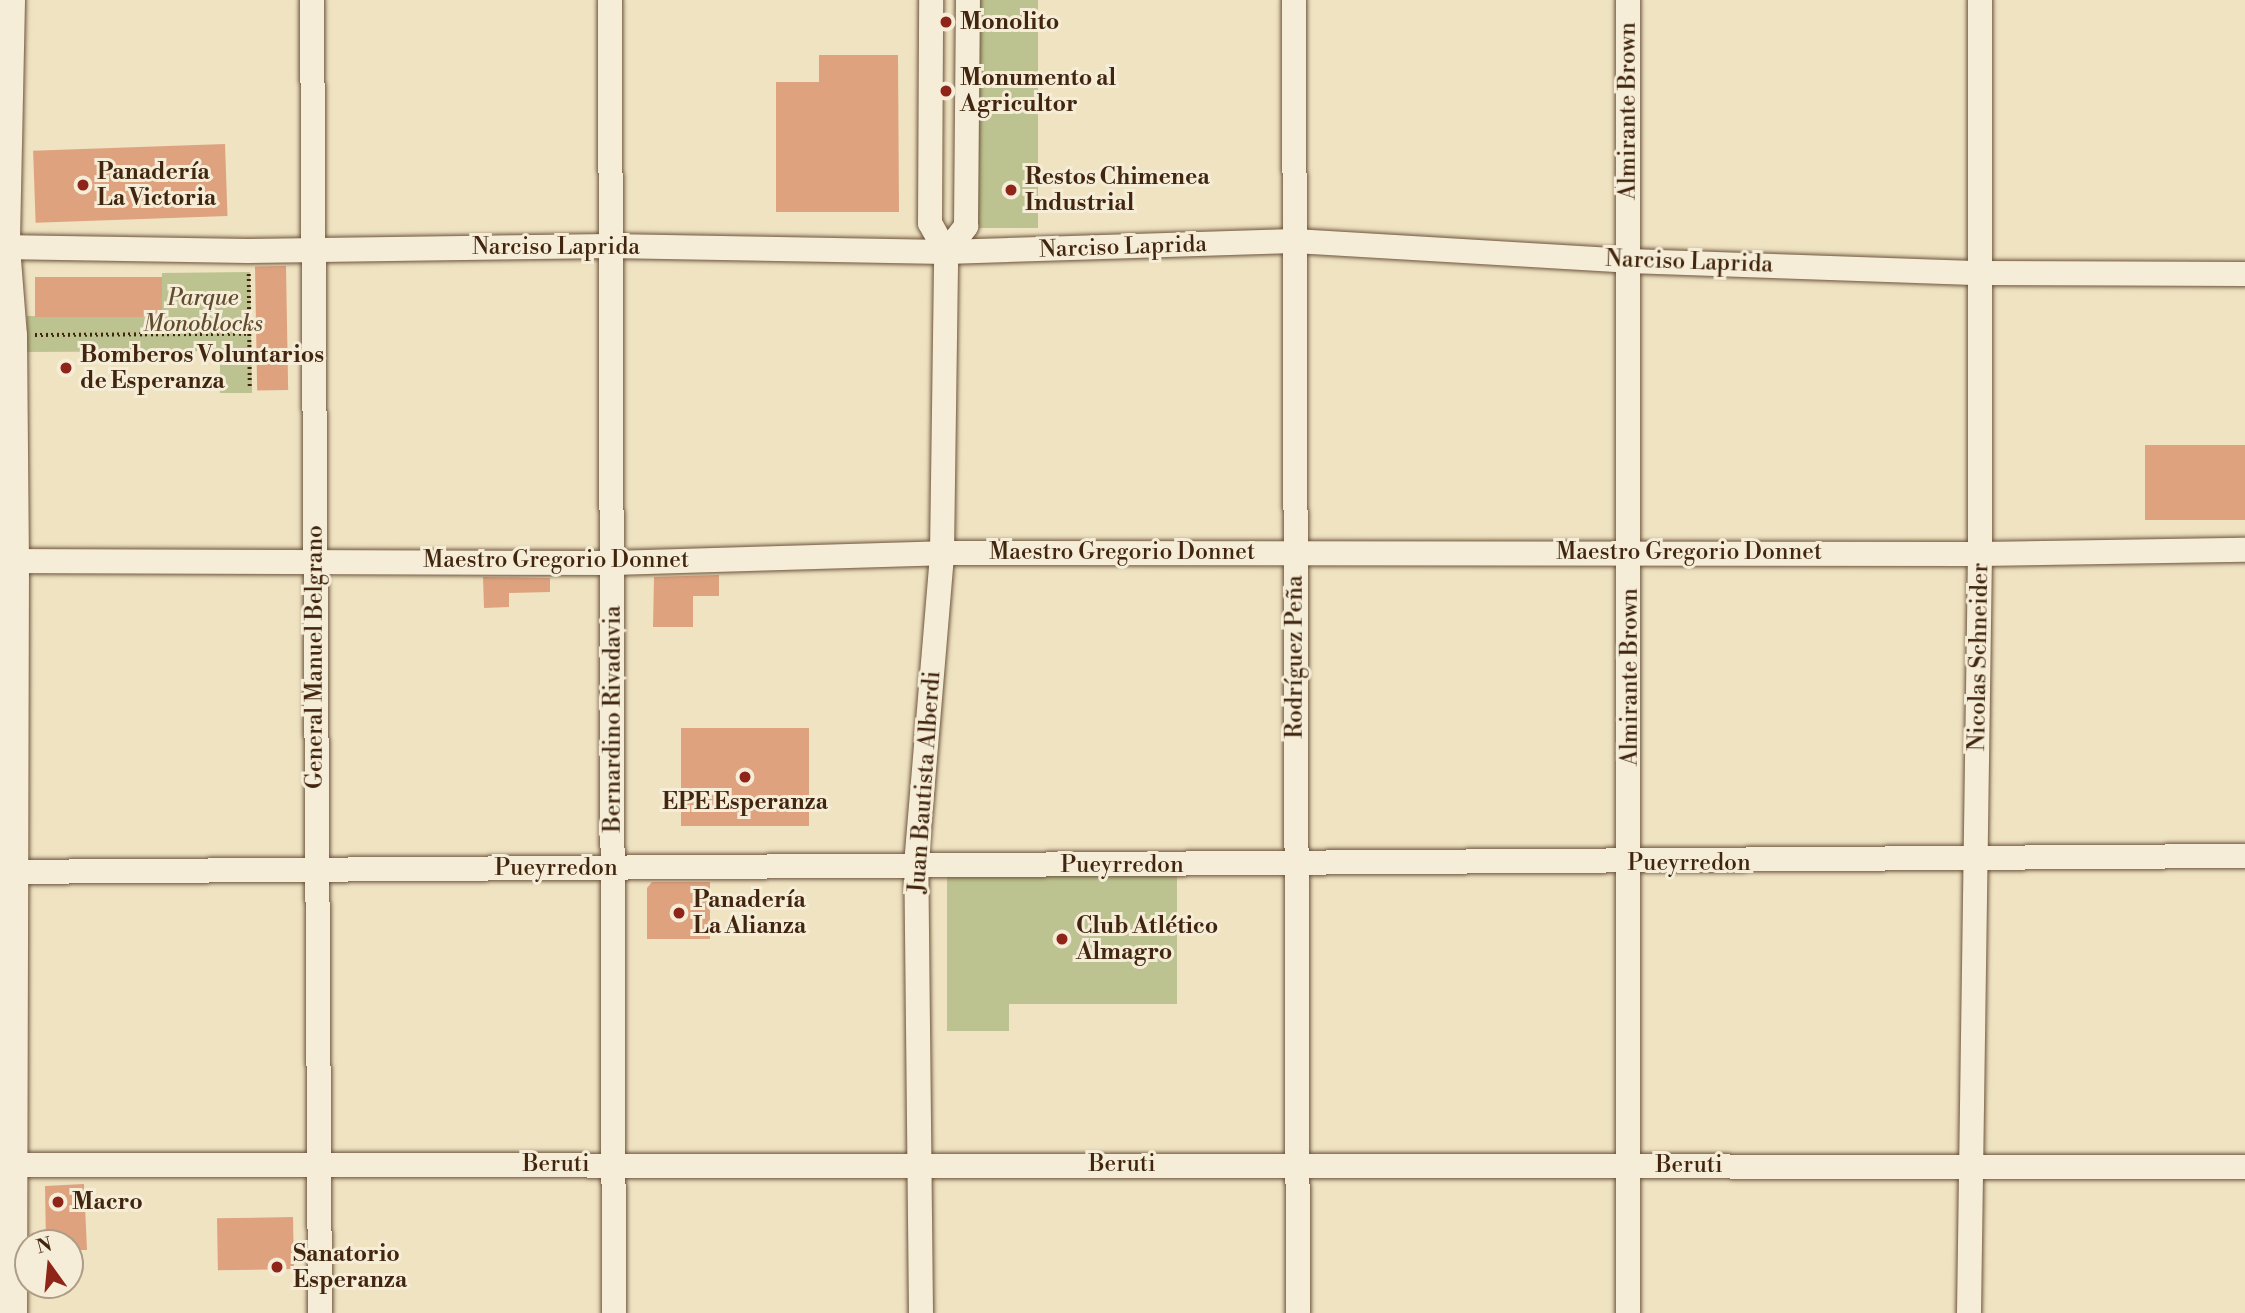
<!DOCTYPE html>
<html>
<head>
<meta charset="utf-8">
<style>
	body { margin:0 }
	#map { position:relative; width:2245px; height:1313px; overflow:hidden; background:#efe3c2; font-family:"Libre Bodoni",serif }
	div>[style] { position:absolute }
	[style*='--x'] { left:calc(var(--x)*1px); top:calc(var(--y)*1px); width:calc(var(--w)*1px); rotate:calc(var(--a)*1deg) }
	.green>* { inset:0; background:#bdc390; transform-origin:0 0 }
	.building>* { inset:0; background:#dea27e; transform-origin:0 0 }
	.path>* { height:3.5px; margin-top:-1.75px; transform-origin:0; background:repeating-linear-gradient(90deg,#42250f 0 2px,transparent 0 5.5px) }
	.roads { filter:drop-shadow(0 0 2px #6d543c) drop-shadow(0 0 2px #6d543c) }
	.minor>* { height:24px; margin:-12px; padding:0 12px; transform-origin:12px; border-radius:12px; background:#f5edd7 }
	.secondary>* { height:35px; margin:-17.5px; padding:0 17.5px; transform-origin:17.5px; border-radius:17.5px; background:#f5edd7 }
	.dots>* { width:19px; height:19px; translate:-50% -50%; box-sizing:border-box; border:4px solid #f5edd7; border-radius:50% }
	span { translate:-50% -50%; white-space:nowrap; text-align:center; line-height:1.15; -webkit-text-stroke:6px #f5edd7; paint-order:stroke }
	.poi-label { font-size:23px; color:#42250f; font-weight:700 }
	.left { translate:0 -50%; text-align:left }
	.street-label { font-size:23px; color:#42250f }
	.park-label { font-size:23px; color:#614c2f; font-style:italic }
	.north { position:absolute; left:14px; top:1229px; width:70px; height:70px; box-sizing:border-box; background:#f5edd7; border:2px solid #ad9d87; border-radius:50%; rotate:345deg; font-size:19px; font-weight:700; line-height:28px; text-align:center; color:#42250f }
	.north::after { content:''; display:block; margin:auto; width:24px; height:32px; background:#8f2418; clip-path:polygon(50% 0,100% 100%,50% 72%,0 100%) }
</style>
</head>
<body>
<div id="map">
	<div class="green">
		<i style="left:974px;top:0;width:64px;height:228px"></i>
		<i style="clip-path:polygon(250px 272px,252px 393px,220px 393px,220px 351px,27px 352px,27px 316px,161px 317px,162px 273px)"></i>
		<i style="clip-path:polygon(947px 874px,1177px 874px,1177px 1004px,1009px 1004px,1009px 1031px,947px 1031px)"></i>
	</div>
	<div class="building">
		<i style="clip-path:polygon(819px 55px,898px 55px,899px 212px,776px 212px,776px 82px,819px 82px)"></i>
		<i style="left:225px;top:144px;width:72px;height:192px;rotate:88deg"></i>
		<i style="left:286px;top:266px;width:124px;height:31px;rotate:89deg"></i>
		<i style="left:162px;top:277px;width:40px;height:127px;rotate:90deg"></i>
		<i style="left:2145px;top:445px;width:100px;height:75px"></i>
		<i style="clip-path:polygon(719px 575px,719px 596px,693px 596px,693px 627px,653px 627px,654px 577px)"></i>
		<i style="clip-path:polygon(483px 577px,550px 578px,550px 592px,509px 593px,509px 607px,484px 608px)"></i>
		<i style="left:681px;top:728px;width:128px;height:98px"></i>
		<i style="clip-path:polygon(652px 882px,710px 882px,710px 939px,647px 939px,647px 888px)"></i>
		<i style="clip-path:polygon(84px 1184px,87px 1250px,70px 1250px,70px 1243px,46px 1243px,45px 1186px)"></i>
		<i style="left:293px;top:1217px;width:52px;height:76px;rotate:89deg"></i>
	</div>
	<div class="path">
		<i style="--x:249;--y:274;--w:115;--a:89.5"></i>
		<i style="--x:35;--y:335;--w:215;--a:-0.3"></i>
	</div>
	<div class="roads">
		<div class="minor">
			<i style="--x:312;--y:0;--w:1313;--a:89.65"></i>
			<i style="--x:610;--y:0;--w:1313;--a:89.83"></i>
			<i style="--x:1294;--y:0;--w:1313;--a:89.83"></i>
			<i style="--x:1628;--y:0;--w:1313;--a:90"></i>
			<i style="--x:0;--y:247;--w:248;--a:0.9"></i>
			<i style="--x:248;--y:251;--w:361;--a:-0.8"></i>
			<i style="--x:609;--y:246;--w:337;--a:1"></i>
			<i style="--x:946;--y:252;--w:348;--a:-1.8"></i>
			<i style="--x:1294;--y:241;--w:336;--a:3.4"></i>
			<i style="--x:1629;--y:261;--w:352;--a:2"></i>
			<i style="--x:1981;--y:273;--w:264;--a:0.2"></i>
			<i style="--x:946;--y:252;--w:33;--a:-52"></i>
			<i style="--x:966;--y:226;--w:226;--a:-89.5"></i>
			<i style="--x:0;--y:561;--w:613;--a:0.19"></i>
			<i style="--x:613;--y:563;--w:329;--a:-1.7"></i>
			<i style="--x:942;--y:553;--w:1038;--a:0.06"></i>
			<i style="--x:1980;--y:554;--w:265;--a:-0.9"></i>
			<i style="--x:0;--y:872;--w:2245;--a:-0.41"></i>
			<i style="--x:0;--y:1165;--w:2245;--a:0.05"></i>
			<i style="--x:921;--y:1313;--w:448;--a:-90.6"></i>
			<i style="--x:916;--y:865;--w:313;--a:-85.2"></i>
			<i style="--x:942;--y:553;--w:301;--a:-89.2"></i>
			<i style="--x:946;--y:252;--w:33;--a:-119"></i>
			<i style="--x:930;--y:223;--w:223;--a:-89.7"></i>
			<i style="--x:1969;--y:1313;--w:759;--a:-89.17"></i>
			<i style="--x:1980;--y:554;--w:554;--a:-90"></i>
		</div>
		<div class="secondary">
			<i style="--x:7;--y:0;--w:247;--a:91.2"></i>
			<i style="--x:2;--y:247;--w:88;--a:85.5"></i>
			<i style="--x:9;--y:335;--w:226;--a:89.5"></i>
			<i style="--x:11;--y:561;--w:752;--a:90.15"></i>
		</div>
	</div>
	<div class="dots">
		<i style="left:946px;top:22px;background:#8f2418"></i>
		<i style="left:946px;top:91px;background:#8f2418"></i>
		<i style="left:83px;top:185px;background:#8f2418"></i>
		<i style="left:1011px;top:190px;background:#8f2418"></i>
		<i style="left:66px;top:368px;background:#8f2418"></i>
		<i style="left:745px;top:777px;background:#8f2418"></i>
		<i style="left:679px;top:913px;background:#8f2418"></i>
		<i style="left:1062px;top:939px;background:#8f2418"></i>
		<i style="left:58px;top:1202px;background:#8f2418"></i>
		<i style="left:277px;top:1267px;background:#8f2418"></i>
	</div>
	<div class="poi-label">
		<span class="left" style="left:960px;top:22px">Monolito</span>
		<span class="left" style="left:960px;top:91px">Monumento al<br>Agricultor</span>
		<span class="left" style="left:97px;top:185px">Panadería<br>La Victoria</span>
		<span class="left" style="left:1025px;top:190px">Restos Chimenea<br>Industrial</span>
		<span class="left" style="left:80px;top:368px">Bomberos Voluntarios<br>de Esperanza</span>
		<span style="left:745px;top:802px">EPE Esperanza</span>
		<span class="left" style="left:693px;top:913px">Panadería<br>La Alianza</span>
		<span class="left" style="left:1076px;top:939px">Club Atlético<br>Almagro</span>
		<span class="left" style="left:72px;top:1202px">Macro</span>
		<span class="left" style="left:293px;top:1267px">Sanatorio<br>Esperanza</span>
	</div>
	<div class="street-label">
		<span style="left:1628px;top:111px;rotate:-90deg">Almirante Brown</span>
		<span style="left:556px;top:247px">Narciso Laprida</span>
		<span style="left:1123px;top:247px;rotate:-2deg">Narciso Laprida</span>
		<span style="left:1689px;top:262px;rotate:2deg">Narciso Laprida</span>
		<span style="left:1122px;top:552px">Maestro Gregorio Donnet</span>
		<span style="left:1689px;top:552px">Maestro Gregorio Donnet</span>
		<span style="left:556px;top:560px">Maestro Gregorio Donnet</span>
		<span style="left:315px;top:657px;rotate:-90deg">General Manuel Belgrano</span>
		<span style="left:1295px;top:657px;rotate:-90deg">Rodríguez Peña</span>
		<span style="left:1979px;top:657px;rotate:-89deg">Nicolas Schneider</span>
		<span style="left:1630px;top:677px;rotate:-90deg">Almirante Brown</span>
		<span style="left:613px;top:719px;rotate:-90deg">Bernardino Rivadavia</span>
		<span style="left:925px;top:782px;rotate:-86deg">Juan Bautista Alberdi</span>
		<span style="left:1689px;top:863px">Pueyrredon</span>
		<span style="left:1122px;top:865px">Pueyrredon</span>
		<span style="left:556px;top:868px">Pueyrredon</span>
		<span style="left:556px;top:1164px">Beruti</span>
		<span style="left:1122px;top:1164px">Beruti</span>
		<span style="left:1689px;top:1165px">Beruti</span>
	</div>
	<div class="park-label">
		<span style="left:203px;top:311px">Parque<br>Monoblocks</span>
	</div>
	<div class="north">N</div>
</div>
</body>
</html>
